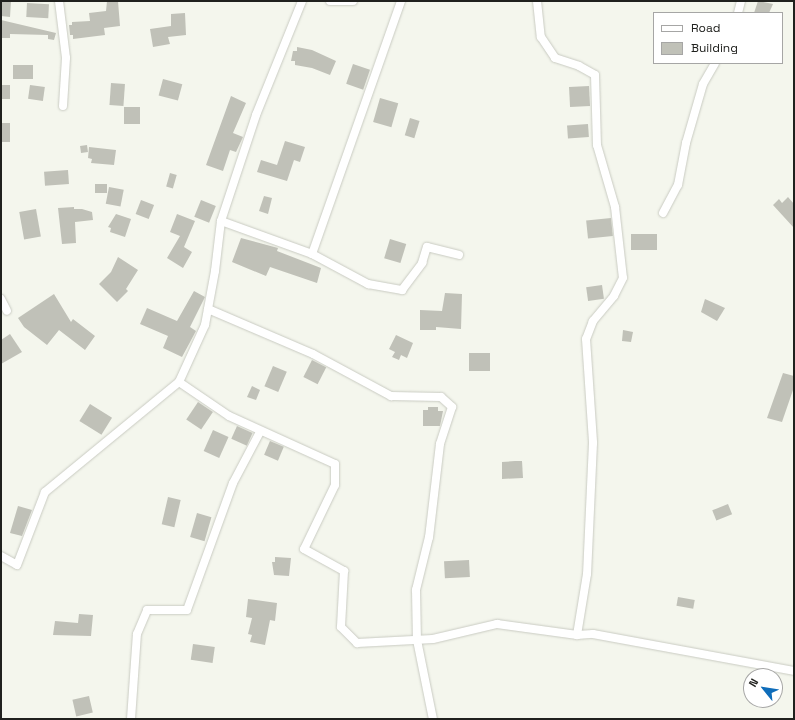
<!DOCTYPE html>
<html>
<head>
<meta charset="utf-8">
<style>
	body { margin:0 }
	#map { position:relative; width:795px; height:720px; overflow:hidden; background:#f4f6ed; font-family:"Space Grotesk",sans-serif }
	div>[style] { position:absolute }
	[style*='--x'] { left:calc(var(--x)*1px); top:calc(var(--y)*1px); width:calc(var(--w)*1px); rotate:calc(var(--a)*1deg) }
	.building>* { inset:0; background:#c0c1b8; transform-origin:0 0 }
	.roads { filter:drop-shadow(0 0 1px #c9cbc2) drop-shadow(0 0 1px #c9cbc2) }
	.minor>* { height:8px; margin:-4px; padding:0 4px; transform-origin:4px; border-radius:4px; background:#fff }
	span { translate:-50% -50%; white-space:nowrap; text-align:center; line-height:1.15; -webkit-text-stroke:3.5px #fff; paint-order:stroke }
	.frame { position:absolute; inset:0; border:2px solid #20211e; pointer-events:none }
	.legend { position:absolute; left:653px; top:12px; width:130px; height:52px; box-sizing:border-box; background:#fff; border:1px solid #a6a6a5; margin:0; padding:5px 7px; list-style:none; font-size:12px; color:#20211e }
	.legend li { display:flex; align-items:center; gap:8px; height:20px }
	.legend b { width:20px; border:1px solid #a6a6a5 }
	.north { position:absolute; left:743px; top:668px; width:40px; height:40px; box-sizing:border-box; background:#fff; border:1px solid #a6a6a5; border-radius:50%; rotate:300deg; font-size:11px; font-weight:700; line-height:16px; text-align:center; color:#20211e }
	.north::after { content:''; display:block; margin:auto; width:14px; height:18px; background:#0f6dba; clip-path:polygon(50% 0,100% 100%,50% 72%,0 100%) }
</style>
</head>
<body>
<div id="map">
	<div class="building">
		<i style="clip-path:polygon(1px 1px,11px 1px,10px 17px,1px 16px)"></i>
		<i style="clip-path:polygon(107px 1px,118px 1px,120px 26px,104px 28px,105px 35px,73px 39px,73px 35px,70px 35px,69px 25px,72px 25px,72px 22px,90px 21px,89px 13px,106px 11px)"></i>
		<i style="clip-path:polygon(758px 1px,773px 4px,769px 13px,754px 13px)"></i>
		<i style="left:27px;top:3px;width:22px;height:14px;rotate:3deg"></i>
		<i style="clip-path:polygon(185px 13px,186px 35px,168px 37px,170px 44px,153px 47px,150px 29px,171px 26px,171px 14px)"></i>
		<i style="clip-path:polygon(1px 20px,56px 33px,54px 40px,48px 39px,48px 35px,10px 34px,10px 38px,1px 38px)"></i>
		<i style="clip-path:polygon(297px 47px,312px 50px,336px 61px,330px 75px,312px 68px,295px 65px,295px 61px,291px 61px,293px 51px,297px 51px)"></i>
		<i style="left:353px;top:64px;width:18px;height:21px;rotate:19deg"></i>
		<i style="left:33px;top:65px;width:14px;height:20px;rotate:90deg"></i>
		<i style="left:163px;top:79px;width:20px;height:17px;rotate:15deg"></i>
		<i style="left:111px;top:83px;width:14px;height:22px;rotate:4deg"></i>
		<i style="left:1px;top:85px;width:9px;height:14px"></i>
		<i style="left:30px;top:85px;width:15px;height:14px;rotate:8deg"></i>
		<i style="left:589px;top:86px;width:20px;height:20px;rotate:87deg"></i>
		<i style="clip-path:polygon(231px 96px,246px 103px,233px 133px,243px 137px,236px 152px,230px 150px,223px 171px,206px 165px)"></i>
		<i style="left:380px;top:98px;width:19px;height:25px;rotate:16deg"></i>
		<i style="left:124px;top:107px;width:16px;height:17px"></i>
		<i style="left:410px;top:118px;width:10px;height:18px;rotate:17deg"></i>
		<i style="left:1px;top:123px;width:9px;height:19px"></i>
		<i style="left:588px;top:124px;width:13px;height:21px;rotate:86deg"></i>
		<i style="clip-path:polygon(285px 141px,305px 147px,300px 162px,294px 160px,287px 181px,257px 172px,261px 160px,277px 165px)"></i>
		<i style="left:87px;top:145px;width:7px;height:7px;rotate:82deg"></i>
		<i style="clip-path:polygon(89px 147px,116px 150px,114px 165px,91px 163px,92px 159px,88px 158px)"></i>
		<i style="left:68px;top:170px;width:14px;height:24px;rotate:86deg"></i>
		<i style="left:170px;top:173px;width:7px;height:14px;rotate:16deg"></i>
		<i style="left:95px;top:184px;width:12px;height:9px"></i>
		<i style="left:109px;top:187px;width:15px;height:17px;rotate:11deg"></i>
		<i style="clip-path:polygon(264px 196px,272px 198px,268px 214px,259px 211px)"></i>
		<i style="clip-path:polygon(788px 197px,794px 204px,794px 228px,773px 205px,779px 199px,782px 203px)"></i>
		<i style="left:141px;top:200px;width:14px;height:15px;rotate:21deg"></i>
		<i style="left:201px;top:200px;width:16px;height:18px;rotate:22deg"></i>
		<i style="clip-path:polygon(74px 207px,74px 209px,82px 209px,92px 212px,93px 220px,75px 222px,76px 243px,62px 244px,58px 208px)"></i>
		<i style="left:36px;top:209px;width:28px;height:17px;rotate:80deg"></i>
		<i style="clip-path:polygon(116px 214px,131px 219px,125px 237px,110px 232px,111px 228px,108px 227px)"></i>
		<i style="clip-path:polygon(177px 214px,195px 221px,184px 247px,192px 252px,183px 268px,167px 258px,180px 236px,170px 232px)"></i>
		<i style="left:611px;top:218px;width:18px;height:25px;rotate:84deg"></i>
		<i style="left:631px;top:234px;width:26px;height:16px"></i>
		<i style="clip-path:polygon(241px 238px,278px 248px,277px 251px,321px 268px,317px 283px,270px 267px,266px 276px,232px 262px)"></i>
		<i style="left:390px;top:239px;width:17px;height:20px;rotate:17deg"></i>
		<i style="clip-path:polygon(118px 257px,138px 270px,126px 289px,128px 291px,117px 302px,99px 284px,111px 272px)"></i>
		<i style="left:602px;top:285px;width:14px;height:16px;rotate:82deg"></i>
		<i style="clip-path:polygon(194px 291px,205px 297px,190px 327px,196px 331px,182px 357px,163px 348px,168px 336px,140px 324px,147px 308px,177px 321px)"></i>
		<i style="clip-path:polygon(445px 293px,462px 294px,461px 329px,436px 327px,436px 330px,420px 330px,420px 310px,442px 311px)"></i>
		<i style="clip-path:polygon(54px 294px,71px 322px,73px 319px,95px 336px,85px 350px,59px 330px,47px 345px,24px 327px,18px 318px)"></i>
		<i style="clip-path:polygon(705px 299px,725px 308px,717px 321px,701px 312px)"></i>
		<i style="clip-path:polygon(623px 330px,633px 332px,631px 342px,622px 341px)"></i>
		<i style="clip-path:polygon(10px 334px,22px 352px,1px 364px,1px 340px)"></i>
		<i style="clip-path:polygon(396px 335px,413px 343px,407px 358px,401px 355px,399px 360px,392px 357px,395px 352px,389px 349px)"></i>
		<i style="left:469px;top:353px;width:21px;height:18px"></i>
		<i style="left:312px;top:360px;width:16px;height:19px;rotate:27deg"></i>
		<i style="left:273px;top:366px;width:15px;height:22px;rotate:23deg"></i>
		<i style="clip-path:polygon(783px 373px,794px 376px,794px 387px,782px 422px,767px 418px)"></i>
		<i style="clip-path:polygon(252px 386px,260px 390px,256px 400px,247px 397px)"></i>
		<i style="left:198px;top:402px;width:18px;height:21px;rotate:34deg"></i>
		<i style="left:90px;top:404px;width:26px;height:20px;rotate:32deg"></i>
		<i style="clip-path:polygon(428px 407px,438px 407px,438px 411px,443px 411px,440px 426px,423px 426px,423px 410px,428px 410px)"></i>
		<i style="left:237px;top:426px;width:17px;height:14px;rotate:24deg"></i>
		<i style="left:213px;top:430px;width:17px;height:23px;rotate:24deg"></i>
		<i style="left:270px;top:441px;width:15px;height:15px;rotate:23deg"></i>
		<i style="clip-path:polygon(515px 461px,522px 461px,523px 478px,502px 479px,502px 462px)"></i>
		<i style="left:168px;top:497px;width:13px;height:28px;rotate:13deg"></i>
		<i style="left:728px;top:504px;width:11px;height:17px;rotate:68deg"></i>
		<i style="clip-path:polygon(18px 506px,32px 510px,22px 536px,10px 533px)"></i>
		<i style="left:197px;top:513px;width:15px;height:25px;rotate:16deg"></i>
		<i style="clip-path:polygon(275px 557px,291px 558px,289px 576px,274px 575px,272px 562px,275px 562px)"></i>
		<i style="left:469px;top:560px;width:17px;height:25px;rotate:87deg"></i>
		<i style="left:678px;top:597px;width:17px;height:9px;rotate:10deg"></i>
		<i style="clip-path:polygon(248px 599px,277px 603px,275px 621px,270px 620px,265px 645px,250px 642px,252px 635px,248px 634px,252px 618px,246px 617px)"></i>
		<i style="clip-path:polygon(79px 614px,93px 615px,91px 636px,53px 635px,55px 621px,78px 623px)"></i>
		<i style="left:193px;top:644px;width:22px;height:16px;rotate:8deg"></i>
		<i style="left:89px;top:696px;width:17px;height:17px;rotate:77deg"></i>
	</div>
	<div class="roads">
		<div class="minor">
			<i style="--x:59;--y:1;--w:57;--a:83"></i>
			<i style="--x:66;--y:58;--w:48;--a:93.6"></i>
			<i style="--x:330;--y:1;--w:23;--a:0"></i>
			<i style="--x:537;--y:1;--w:36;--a:84"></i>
			<i style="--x:541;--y:37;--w:25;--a:56"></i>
			<i style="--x:555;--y:58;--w:25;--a:18"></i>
			<i style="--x:579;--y:66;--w:18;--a:29"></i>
			<i style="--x:595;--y:75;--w:70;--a:88.4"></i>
			<i style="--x:597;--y:145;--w:65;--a:73.8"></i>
			<i style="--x:615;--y:207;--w:71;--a:83.6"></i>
			<i style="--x:623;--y:278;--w:20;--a:117"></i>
			<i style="--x:614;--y:296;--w:33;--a:130"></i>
			<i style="--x:593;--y:321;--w:19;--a:111"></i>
			<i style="--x:586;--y:339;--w:104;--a:86.1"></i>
			<i style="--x:593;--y:443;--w:131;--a:92.6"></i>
			<i style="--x:587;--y:574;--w:62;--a:99.3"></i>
			<i style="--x:738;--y:13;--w:12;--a:-76"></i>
			<i style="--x:663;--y:213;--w:32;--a:-62"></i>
			<i style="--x:678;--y:185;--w:43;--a:-79.2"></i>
			<i style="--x:686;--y:143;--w:61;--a:-73.9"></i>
			<i style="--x:703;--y:84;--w:24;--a:-60"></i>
			<i style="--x:221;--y:221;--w:97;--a:19.9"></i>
			<i style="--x:312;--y:254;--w:64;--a:28.2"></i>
			<i style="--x:368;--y:284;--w:35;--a:10"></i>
			<i style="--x:402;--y:290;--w:34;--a:-53"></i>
			<i style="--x:422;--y:263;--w:17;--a:-73"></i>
			<i style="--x:427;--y:247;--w:33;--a:14"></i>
			<i style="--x:312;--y:254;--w:268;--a:-70.6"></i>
			<i style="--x:1;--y:299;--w:13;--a:63"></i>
			<i style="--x:208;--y:309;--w:114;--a:23.2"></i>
			<i style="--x:313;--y:354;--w:89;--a:28.3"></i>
			<i style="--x:391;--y:396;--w:50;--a:1.1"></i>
			<i style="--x:441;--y:397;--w:15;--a:42"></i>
			<i style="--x:452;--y:407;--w:39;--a:108"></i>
			<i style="--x:440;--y:444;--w:94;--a:96.7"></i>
			<i style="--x:429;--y:537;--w:55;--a:103.8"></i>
			<i style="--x:416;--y:590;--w:50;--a:88.9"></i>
			<i style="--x:417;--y:640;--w:81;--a:78.6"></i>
			<i style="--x:179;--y:382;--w:60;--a:34.2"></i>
			<i style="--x:229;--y:416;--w:116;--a:24.4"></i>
			<i style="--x:335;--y:464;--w:21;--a:90"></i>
			<i style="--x:335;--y:485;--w:71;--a:115.8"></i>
			<i style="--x:304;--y:549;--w:46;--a:28.8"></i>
			<i style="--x:344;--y:571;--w:56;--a:93.1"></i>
			<i style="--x:341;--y:627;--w:23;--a:45"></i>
			<i style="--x:357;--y:643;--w:76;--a:-3"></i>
			<i style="--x:433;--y:639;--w:66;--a:-13.2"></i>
			<i style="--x:497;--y:624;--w:81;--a:7.8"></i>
			<i style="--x:577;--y:635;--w:16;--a:-4"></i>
			<i style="--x:593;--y:634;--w:204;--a:10.4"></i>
			<i style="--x:1;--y:556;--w:18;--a:29"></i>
			<i style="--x:17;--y:565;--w:78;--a:-69"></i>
			<i style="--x:45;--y:492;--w:173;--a:-39.4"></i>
			<i style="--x:179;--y:382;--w:63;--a:-65.5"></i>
			<i style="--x:205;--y:325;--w:55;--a:-79.5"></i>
			<i style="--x:215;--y:271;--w:50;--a:-83.2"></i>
			<i style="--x:221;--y:221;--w:112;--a:-71.7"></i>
			<i style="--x:256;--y:115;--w:123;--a:-68"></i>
			<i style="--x:131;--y:719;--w:85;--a:-86"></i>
			<i style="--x:137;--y:634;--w:26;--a:-67"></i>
			<i style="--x:147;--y:610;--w:40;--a:0"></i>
			<i style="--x:187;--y:610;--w:135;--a:-70.1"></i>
			<i style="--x:233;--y:483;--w:58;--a:-62.1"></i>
		</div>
	</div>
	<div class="frame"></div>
	<ul class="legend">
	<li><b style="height:5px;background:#fff"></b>Road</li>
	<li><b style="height:11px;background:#c0c1b8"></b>Building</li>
	</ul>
	<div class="north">N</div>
</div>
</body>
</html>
